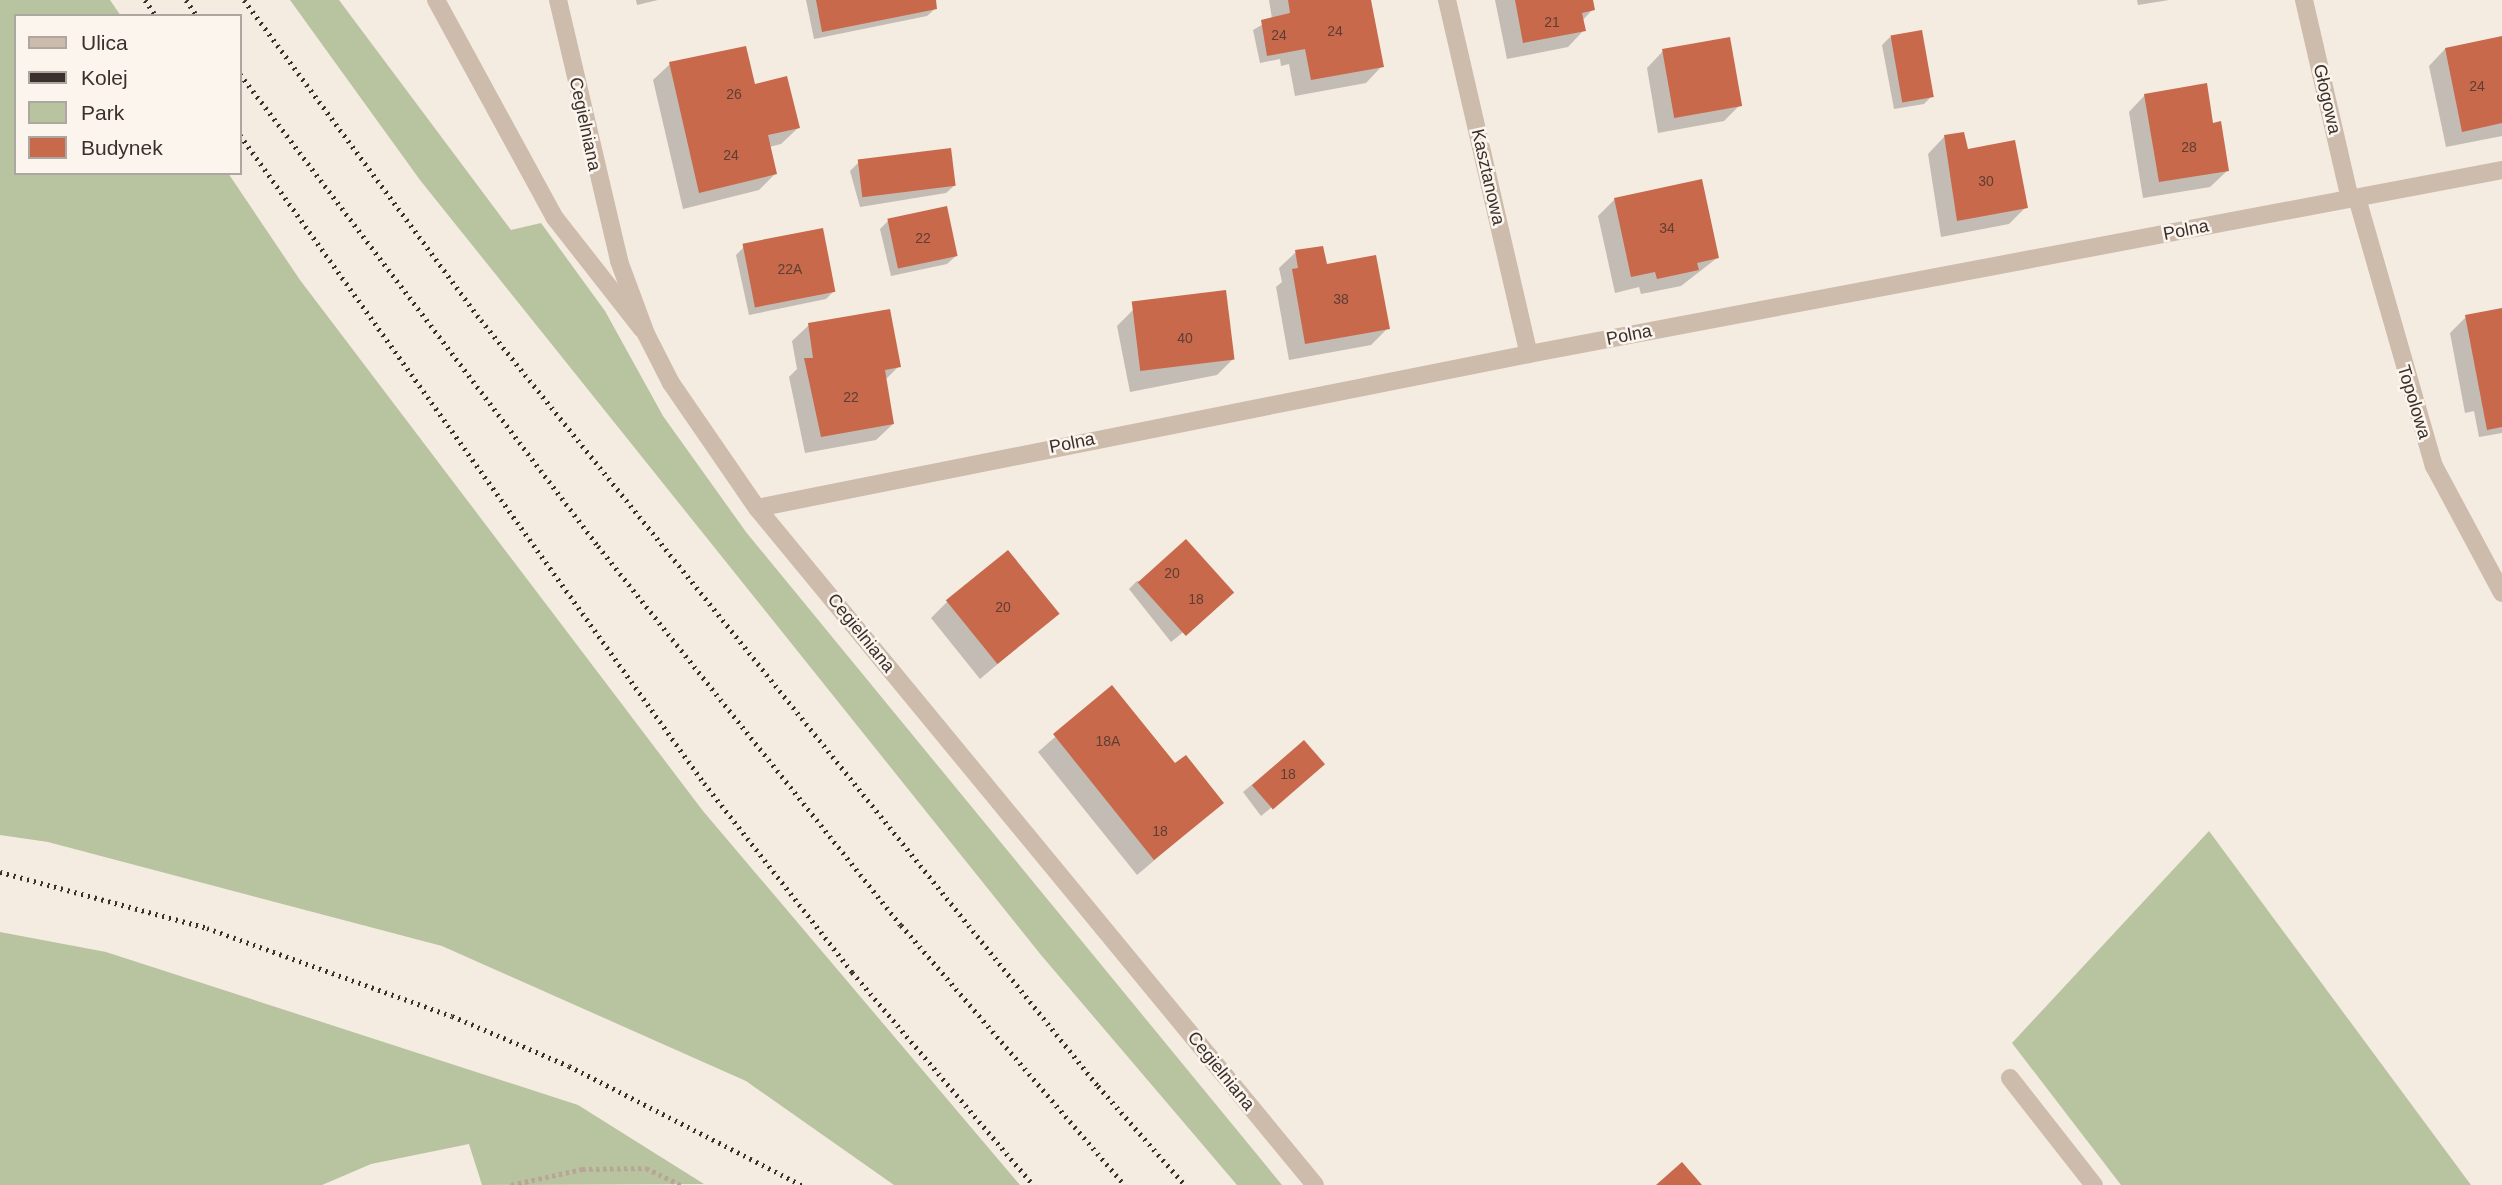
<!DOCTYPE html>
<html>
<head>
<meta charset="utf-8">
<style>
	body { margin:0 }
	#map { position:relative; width:2502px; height:1185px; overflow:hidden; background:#f4ebe1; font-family:Arial,sans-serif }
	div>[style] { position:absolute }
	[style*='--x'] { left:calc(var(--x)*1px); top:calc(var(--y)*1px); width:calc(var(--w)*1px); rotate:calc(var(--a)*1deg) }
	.green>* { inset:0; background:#b8c4a0 }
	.shadow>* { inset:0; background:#0003 }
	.building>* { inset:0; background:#c8694b; transform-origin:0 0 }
	.path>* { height:4.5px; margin-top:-2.25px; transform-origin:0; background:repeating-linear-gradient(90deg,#b9a596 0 3.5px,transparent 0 7px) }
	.service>* { height:18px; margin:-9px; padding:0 9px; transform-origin:9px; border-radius:9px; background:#cdbbac }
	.minor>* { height:18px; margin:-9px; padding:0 9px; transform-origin:9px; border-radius:9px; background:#cdbbac }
	.rail>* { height:5px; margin-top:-2.5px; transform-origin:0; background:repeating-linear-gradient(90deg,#3b302b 0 2px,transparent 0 7px) }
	span { translate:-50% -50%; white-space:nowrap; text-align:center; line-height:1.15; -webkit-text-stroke:5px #fbf5ee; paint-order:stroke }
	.number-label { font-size:14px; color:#5e3e33 }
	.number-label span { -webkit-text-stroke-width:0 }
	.street-label { font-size:18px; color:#3b302b }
	.legend { position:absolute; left:14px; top:14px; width:228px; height:161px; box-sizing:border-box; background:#fbf5ee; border:2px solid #aea6a0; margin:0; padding:9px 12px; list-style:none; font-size:21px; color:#3b302b }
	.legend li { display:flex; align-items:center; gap:14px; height:35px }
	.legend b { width:35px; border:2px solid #aea6a0 }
</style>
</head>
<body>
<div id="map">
	<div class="green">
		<i style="clip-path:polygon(0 0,110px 0,121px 16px,16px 16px,16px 173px,228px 173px,300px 280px,703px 811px,1020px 1185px,894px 1185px,746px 1081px,442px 946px,48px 842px,0 835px)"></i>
		<i style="clip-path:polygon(290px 0,339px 0,511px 230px,541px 223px,605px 311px,663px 416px,746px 532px,1282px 1185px,1237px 1185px,1041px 955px,420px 180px)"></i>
		<i style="clip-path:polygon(2209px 831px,2471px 1185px,2121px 1185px,2012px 1043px)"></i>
		<i style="clip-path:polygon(0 932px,106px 952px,578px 1105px,704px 1184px,482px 1185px,469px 1144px,371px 1164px,322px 1185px,0 1185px)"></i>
	</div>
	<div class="shadow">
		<i style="clip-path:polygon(636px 0,658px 0,637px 5px)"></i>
		<i style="clip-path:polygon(806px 0,934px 0,936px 8px,927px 16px,814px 39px)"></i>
		<i style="clip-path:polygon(1269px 0,1369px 0,1382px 66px,1366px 83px,1295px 96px,1289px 64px,1281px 66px,1280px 59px,1260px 63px,1253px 30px,1272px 19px)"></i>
		<i style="clip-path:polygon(1495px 0,1591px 0,1593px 9px,1582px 21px,1584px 30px,1568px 47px,1507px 59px)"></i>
		<i style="clip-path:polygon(2137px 0,2169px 0,2138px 5px)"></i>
		<i style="clip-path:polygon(1890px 37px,1932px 96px,1924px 104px,1894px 109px,1882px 45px)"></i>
		<i style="clip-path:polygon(2502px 38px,2502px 136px,2446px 147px,2429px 66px,2445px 49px)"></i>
		<i style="clip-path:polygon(1663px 51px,1740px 105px,1724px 121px,1658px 133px,1647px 68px)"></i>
		<i style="clip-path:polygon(670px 64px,754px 86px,798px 128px,781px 144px,769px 147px,775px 174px,759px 190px,683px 209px,653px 80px)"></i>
		<i style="clip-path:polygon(2145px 95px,2212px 125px,2227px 171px,2210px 187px,2143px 198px,2129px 112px)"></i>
		<i style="clip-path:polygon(1944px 137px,1966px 151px,2026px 207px,2009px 224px,1941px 237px,1928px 154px)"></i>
		<i style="clip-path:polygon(858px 163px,955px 185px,946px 193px,860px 207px,850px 171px)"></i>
		<i style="clip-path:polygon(1615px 199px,1717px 258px,1681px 286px,1641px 294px,1639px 287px,1615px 293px,1598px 216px)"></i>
		<i style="clip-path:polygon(888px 221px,956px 256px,947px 264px,891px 276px,880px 229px)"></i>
		<i style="clip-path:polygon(744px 247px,834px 291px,826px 299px,749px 315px,736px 255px)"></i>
		<i style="clip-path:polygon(1296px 252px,1325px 266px,1388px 328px,1371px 345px,1289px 360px,1276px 287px,1282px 282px,1279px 268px)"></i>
		<i style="clip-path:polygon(1133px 310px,1233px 359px,1217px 375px,1130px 392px,1117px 326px)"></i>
		<i style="clip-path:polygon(2502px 311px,2502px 433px,2479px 437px,2474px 411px,2465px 413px,2450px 333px,2466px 317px)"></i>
		<i style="clip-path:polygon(809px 325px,899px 366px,885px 380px,893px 424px,876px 440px,805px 453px,789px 377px,797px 369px,792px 341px)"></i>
		<i style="clip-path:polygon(1137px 581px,1224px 599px,1171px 642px,1129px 589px)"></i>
		<i style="clip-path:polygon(947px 602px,1057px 614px,980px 679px,931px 618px)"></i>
		<i style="clip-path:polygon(1112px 687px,1175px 766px,1222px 803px,1137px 875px,1038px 752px)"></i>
		<i style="clip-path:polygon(1303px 742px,1315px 772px,1261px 816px,1243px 792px)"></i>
	</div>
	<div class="building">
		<i style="clip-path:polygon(816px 0,936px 0,937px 9px,822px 32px)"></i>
		<i style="clip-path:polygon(1288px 0,1371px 0,1384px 67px,1311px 80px,1305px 49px,1267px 56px,1261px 20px,1290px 13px)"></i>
		<i style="clip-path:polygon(1515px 0,1593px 0,1595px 10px,1582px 13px,1586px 31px,1523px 43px)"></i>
		<i style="left:1922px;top:30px;width:68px;height:32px;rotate:80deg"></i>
		<i style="clip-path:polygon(2502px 36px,2502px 123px,2462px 132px,2445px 48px)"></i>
		<i style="left:1730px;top:37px;width:70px;height:69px;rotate:80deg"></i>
		<i style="clip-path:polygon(746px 46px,755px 84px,787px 76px,800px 128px,768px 135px,777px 174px,699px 193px,669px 62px)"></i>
		<i style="clip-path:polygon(2207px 83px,2213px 123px,2221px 121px,2229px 171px,2159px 182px,2144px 94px)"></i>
		<i style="clip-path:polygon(1964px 132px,1968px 149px,2015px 140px,2028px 208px,1957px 221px,1944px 135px)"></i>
		<i style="left:951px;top:148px;width:38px;height:94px;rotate:83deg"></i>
		<i style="clip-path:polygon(1702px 179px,1719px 258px,1697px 263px,1699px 270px,1657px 279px,1655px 272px,1631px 277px,1614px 198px)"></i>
		<i style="left:947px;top:206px;width:51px;height:61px;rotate:78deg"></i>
		<i style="left:823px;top:228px;width:65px;height:82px;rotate:79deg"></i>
		<i style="clip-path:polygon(1323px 246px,1327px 264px,1376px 255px,1390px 329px,1305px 344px,1292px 269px,1298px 268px,1295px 250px)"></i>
		<i style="left:1226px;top:290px;width:70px;height:95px;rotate:83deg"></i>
		<i style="clip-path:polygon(2502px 308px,2502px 427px,2487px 430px,2465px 315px)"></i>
		<i style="clip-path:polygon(890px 309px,901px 367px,885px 370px,894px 424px,821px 437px,804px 358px,813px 358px,808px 323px)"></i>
		<i style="left:1186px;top:539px;width:72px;height:65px;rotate:48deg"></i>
		<i style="left:1008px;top:550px;width:82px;height:80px;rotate:51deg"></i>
		<i style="clip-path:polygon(1112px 685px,1175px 763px,1186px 755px,1224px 803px,1154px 860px,1053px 734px)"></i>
		<i style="left:1304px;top:740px;width:32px;height:69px;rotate:49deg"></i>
		<i style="clip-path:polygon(1682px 1162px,1702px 1185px,1656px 1185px)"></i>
	</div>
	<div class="path">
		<i style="--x:511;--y:1185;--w:73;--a:-12.7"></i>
		<i style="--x:582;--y:1169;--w:64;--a:-0.9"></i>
		<i style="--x:646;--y:1168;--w:39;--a:26"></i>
	</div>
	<div class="service">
		<i style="--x:436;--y:0;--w:248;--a:61.4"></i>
		<i style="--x:555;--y:218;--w:141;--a:51.9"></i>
	</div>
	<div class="minor">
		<i style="--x:558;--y:0;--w:268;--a:76.8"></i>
		<i style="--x:619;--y:261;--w:78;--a:69.7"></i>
		<i style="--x:646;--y:334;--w:55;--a:63"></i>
		<i style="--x:671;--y:383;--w:152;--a:55.5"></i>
		<i style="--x:757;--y:508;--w:877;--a:50.5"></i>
		<i style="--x:1447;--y:0;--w:363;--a:77"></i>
		<i style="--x:2304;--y:0;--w:204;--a:77"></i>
		<i style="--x:2357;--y:198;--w:279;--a:74"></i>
		<i style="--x:2434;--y:466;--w:144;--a:61.8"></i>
		<i style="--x:757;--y:508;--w:787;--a:-11.28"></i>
		<i style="--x:1529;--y:354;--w:990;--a:-10.71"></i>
		<i style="--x:2010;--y:1078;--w:136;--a:51.9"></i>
	</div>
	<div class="rail">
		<i style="--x:145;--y:0;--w:19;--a:55"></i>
		<i style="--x:186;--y:0;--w:19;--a:55"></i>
		<i style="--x:244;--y:0;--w:398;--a:53.5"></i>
		<i style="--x:481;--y:320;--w:984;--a:51.15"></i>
		<i style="--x:1098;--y:1086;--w:132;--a:48.7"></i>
		<i style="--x:240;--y:74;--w:592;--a:52.82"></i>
		<i style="--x:598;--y:546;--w:485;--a:51.4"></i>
		<i style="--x:901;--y:925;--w:343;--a:49.3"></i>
		<i style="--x:240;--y:135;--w:797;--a:54.4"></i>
		<i style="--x:704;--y:783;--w:240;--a:51.9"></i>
		<i style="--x:852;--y:972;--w:280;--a:49.6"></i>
		<i style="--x:0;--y:872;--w:214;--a:15.1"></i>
		<i style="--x:207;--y:928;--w:260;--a:19.8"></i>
		<i style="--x:452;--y:1016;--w:127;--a:23.1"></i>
		<i style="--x:569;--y:1066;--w:262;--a:27.1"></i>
	</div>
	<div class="number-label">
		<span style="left:1552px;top:22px">21</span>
		<span style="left:1335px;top:31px">24</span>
		<span style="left:1279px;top:35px">24</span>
		<span style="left:2477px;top:86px">24</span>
		<span style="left:734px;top:94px">26</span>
		<span style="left:2189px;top:147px">28</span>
		<span style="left:731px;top:155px">24</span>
		<span style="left:1986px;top:181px">30</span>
		<span style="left:1667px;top:228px">34</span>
		<span style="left:923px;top:238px">22</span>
		<span style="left:790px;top:269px">22A</span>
		<span style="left:1341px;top:299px">38</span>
		<span style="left:1185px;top:338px">40</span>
		<span style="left:851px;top:397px">22</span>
		<span style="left:1172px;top:573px">20</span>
		<span style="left:1196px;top:599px">18</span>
		<span style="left:1003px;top:607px">20</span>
		<span style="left:1108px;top:741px">18A</span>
		<span style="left:1288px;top:774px">18</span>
		<span style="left:1160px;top:831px">18</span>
	</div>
	<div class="street-label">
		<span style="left:2327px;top:99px;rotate:77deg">Głogowa</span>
		<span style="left:585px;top:124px;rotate:78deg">Cegielniana</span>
		<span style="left:1488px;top:177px;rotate:77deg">Kasztanowa</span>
		<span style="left:2186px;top:230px;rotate:-11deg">Polna</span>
		<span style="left:1629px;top:335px;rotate:-11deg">Polna</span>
		<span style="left:2414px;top:402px;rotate:73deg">Topolowa</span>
		<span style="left:1072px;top:443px;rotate:-11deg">Polna</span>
		<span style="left:861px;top:633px;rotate:51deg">Cegielniana</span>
		<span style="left:1221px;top:1071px;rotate:51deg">Cegielniana</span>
	</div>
	<ul class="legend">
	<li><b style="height:9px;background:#cdbbac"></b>Ulica</li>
	<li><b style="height:9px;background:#3b302b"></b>Kolej</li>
	<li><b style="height:19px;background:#b8c4a0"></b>Park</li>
	<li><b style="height:19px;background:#c8694b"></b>Budynek</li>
	</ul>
</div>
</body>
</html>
